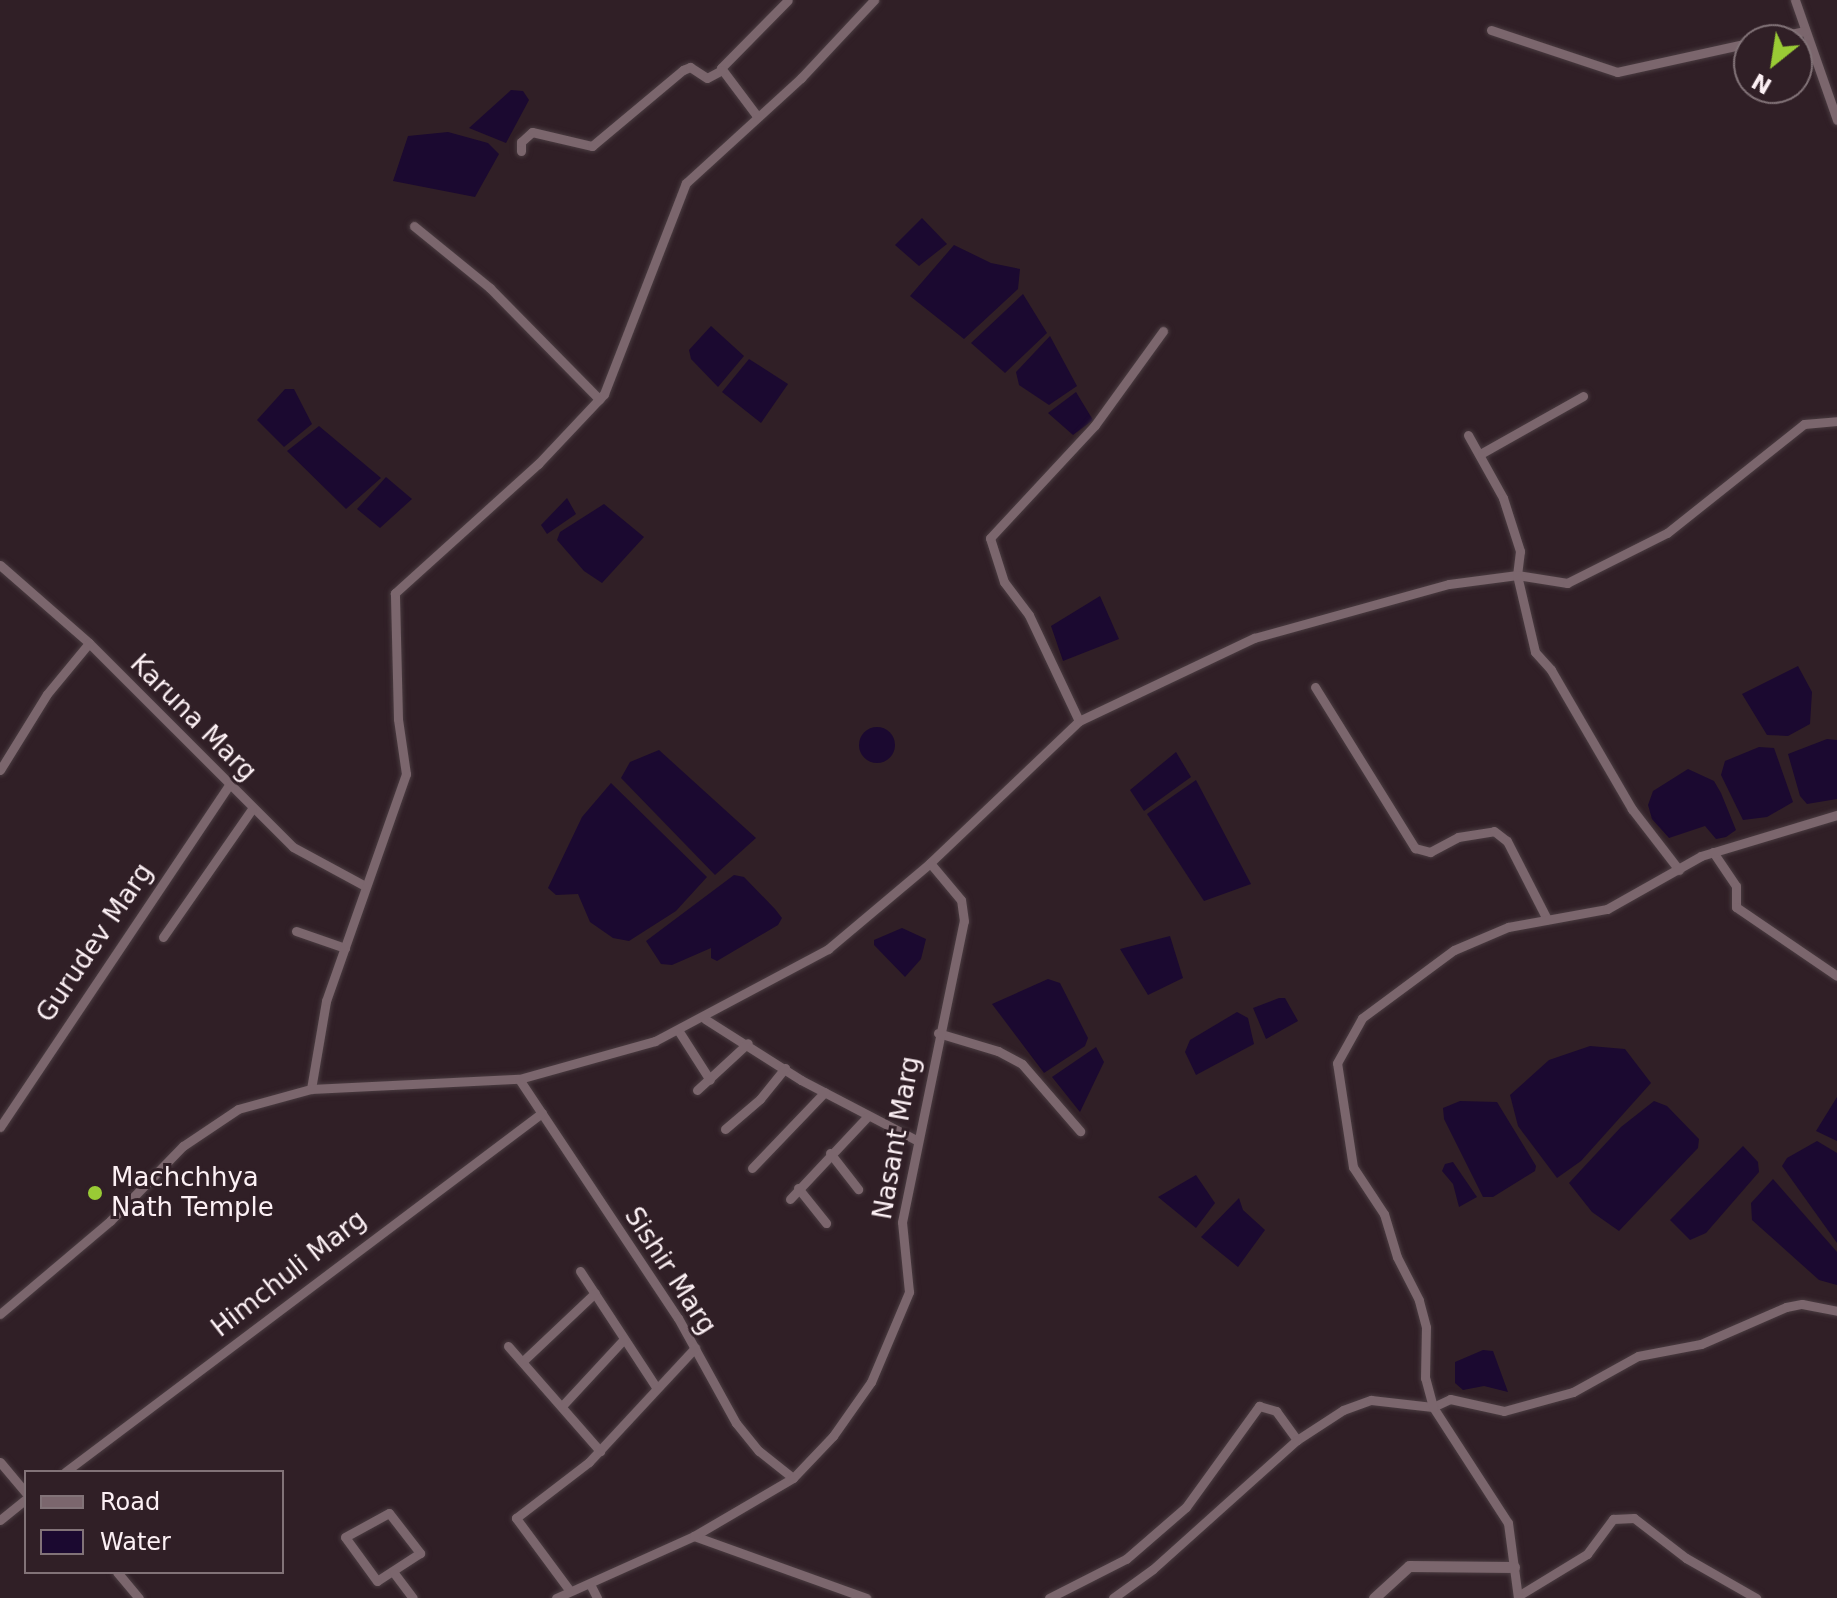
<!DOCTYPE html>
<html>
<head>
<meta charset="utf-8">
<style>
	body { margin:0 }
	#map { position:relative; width:1837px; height:1598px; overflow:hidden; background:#301f26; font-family:"DejaVu Sans",sans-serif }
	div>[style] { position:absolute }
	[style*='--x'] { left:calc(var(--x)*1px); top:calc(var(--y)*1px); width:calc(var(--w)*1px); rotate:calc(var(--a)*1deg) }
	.water>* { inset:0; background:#1b0930 }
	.round { border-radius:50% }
	.roads { filter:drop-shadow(0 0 2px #4a3c41) drop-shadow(0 0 2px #4a3c41) }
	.minor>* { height:9px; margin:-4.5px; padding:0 4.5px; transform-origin:4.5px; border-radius:4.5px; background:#7b666d }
	.tertiary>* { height:11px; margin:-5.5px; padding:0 5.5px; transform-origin:5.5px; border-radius:5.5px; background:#7b666d }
	.dots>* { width:22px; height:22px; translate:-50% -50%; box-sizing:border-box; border:4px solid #301f26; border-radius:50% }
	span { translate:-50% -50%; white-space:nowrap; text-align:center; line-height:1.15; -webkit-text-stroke:6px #301f26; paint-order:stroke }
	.street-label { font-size:26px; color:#fcf0f4 }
	.poi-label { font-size:26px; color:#fcf0f4 }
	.left { translate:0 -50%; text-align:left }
	.legend { position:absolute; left:24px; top:1470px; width:260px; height:104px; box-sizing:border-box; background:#301f26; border:2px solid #827378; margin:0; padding:10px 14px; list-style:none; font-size:24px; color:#fcf0f4 }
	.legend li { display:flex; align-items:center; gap:16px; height:40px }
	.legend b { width:40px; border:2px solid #827378 }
	.north { position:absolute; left:1733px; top:24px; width:80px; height:80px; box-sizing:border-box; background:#301f26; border:2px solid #827378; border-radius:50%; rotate:210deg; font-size:22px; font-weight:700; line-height:32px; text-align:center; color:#fcf0f4 }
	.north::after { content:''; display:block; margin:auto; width:28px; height:36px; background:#99cb35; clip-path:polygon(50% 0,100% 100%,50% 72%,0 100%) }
</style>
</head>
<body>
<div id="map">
	<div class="water">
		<i style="clip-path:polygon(511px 90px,523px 91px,529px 100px,506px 143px,469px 128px)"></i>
		<i style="clip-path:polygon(448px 132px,488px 143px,499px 154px,475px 197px,393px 181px,408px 136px)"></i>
		<i style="clip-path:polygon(922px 218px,947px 244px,919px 266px,895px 245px)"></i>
		<i style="clip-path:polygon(954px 245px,991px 263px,1020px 269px,1018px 289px,964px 339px,910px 296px)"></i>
		<i style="clip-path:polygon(1023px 294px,1047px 333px,1005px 373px,971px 343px)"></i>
		<i style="clip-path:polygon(711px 326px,744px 356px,718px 387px,691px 359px,689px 350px)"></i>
		<i style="clip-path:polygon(1050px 336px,1077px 386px,1049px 405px,1019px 385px,1016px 372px)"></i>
		<i style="clip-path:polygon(749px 359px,788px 384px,761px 423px,722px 392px)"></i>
		<i style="clip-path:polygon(285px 389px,294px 389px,312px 424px,284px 447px,257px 420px)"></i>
		<i style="clip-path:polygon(1076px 392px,1093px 420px,1073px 435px,1048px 413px)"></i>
		<i style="clip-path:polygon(319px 426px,381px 478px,346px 509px,287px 451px)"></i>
		<i style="clip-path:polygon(386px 477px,412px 499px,380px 528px,357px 509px)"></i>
		<i style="clip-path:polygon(567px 498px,576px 514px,547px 534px,541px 525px)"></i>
		<i style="clip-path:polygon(604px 504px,644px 537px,602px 583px,584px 571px,557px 540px,560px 532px)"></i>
		<i style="clip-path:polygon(1100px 596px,1119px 639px,1063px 661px,1051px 626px)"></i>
		<i style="clip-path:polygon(1798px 666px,1812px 692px,1810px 724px,1788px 736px,1767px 735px,1742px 694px)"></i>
		<i class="round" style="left:859px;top:727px;width:36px;height:36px"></i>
		<i style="clip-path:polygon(1827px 739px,1837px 740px,1837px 799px,1807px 804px,1800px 796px,1788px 754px)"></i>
		<i style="clip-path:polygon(1759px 747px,1774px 748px,1793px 802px,1767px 817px,1743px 820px,1721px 775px,1725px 761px)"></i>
		<i style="clip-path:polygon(659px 750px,756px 838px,715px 875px,621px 778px,630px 762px)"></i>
		<i style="clip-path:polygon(1176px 752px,1191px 777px,1144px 811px,1130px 790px)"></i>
		<i style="clip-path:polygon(1688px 769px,1714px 781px,1721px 793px,1736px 830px,1726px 837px,1716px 839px,1705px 826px,1669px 838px,1652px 819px,1648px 805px,1653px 791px)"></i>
		<i style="clip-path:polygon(1196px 780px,1251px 884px,1204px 901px,1147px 814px)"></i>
		<i style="clip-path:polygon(611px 783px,707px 877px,676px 911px,629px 941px,613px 938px,590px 922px,578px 894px,556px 895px,548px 888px,582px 817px)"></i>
		<i style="clip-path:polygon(734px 875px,744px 877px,775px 909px,782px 918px,778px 925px,717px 961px,711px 958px,711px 948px,672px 965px,661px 964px,646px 941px)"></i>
		<i style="clip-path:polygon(902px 928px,926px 939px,921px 959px,905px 977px,874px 945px,874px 940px)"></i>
		<i style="clip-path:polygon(1170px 936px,1183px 978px,1148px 995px,1120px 949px)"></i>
		<i style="clip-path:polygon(1048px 979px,1060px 983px,1088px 1038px,1085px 1046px,1044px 1073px,992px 1004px)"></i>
		<i style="clip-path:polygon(1279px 998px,1285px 998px,1298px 1021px,1266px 1039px,1253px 1008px)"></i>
		<i style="clip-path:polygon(1237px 1012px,1248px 1018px,1254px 1044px,1196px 1075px,1185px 1052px,1190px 1040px)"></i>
		<i style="clip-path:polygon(1590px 1046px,1625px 1049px,1651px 1083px,1581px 1161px,1557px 1178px,1518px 1126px,1510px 1095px,1549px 1060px)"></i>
		<i style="clip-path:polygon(1096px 1047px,1104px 1062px,1080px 1112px,1052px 1077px)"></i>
		<i style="clip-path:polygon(1837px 1097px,1837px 1141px,1816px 1131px)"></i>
		<i style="clip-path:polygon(1460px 1101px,1497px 1102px,1536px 1166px,1535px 1171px,1493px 1197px,1483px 1197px,1444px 1119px,1443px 1108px)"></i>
		<i style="clip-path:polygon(1654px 1101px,1667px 1106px,1699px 1139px,1698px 1148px,1619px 1231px,1592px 1212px,1569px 1183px,1621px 1127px)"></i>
		<i style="clip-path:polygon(1817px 1141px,1837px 1153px,1837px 1243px,1782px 1166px,1787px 1158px)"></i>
		<i style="clip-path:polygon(1743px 1146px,1758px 1162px,1759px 1172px,1706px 1233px,1690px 1240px,1670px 1220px)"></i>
		<i style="clip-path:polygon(1453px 1162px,1477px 1197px,1459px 1207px,1453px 1184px,1442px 1171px,1445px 1164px)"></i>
		<i style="clip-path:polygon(1196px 1175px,1215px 1203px,1196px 1228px,1158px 1197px)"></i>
		<i style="clip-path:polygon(1773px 1179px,1837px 1252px,1837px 1285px,1819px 1280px,1752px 1220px,1751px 1203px)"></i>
		<i style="clip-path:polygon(1239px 1198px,1243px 1210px,1265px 1230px,1238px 1267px,1201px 1237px)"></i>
		<i style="clip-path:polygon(1483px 1350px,1493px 1351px,1508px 1392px,1484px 1386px,1463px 1390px,1455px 1383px,1455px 1362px)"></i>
	</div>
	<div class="roads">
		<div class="minor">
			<i style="--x:1795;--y:0;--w:127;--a:70.7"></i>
			<i style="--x:1491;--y:30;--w:133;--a:18.4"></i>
			<i style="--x:1617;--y:72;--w:135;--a:-12.4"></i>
			<i style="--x:1762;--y:40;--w:44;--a:-11.8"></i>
			<i style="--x:757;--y:116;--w:60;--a:-126.9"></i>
			<i style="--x:721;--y:68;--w:95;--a:-45.4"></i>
			<i style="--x:521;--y:151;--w:9;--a:-90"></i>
			<i style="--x:521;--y:142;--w:15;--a:-42"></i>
			<i style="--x:532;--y:132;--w:62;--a:13.1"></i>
			<i style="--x:592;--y:146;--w:119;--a:-39.9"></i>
			<i style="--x:683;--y:70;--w:8;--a:-23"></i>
			<i style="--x:690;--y:67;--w:20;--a:33"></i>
			<i style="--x:707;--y:78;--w:17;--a:-28"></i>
			<i style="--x:414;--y:226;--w:98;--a:39.2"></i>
			<i style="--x:490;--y:288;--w:156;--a:45.5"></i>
			<i style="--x:1468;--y:435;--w:72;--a:60.9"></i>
			<i style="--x:1503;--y:498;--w:56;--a:72.2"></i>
			<i style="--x:1520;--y:551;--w:24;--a:97"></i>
			<i style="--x:1517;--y:575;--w:51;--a:9.1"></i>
			<i style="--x:1567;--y:583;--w:112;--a:-26.6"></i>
			<i style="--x:1667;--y:533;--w:175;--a:-38.5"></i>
			<i style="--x:1804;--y:424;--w:33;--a:-5"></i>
			<i style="--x:1482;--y:453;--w:116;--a:-29.4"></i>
			<i style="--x:0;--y:565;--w:118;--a:41.2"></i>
			<i style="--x:89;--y:643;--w:288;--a:45"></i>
			<i style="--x:293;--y:847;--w:82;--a:28.4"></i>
			<i style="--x:1315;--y:687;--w:190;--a:58.2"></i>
			<i style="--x:1415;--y:848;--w:16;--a:15"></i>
			<i style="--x:1430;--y:852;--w:32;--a:-28"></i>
			<i style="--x:1458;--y:837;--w:36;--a:-9"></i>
			<i style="--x:1494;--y:831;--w:16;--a:38"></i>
			<i style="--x:1507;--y:841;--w:88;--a:62.9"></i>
			<i style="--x:1079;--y:721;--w:117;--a:-115.3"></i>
			<i style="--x:1029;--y:615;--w:41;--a:-127.1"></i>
			<i style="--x:1004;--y:582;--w:46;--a:-107.7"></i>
			<i style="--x:990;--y:538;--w:154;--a:-47.1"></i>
			<i style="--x:1095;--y:425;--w:116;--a:-54.1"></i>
			<i style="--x:0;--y:770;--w:89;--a:-58.3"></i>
			<i style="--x:47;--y:694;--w:66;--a:-50.5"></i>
			<i style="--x:1713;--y:852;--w:41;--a:55.9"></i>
			<i style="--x:1736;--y:886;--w:21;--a:90"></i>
			<i style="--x:1736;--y:907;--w:122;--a:34.3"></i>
			<i style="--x:296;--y:931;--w:52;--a:19.1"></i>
			<i style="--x:163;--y:937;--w:156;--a:-55.2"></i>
			<i style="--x:705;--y:1019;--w:114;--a:32.4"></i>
			<i style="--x:801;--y:1080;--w:132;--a:27.5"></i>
			<i style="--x:678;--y:1030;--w:59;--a:57.4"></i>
			<i style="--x:938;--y:1033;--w:63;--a:16.7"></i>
			<i style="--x:998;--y:1051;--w:27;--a:28"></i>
			<i style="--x:1022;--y:1064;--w:89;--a:49.1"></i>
			<i style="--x:519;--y:1079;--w:287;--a:56.4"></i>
			<i style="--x:678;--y:1318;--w:120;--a:61.1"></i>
			<i style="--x:736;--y:1423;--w:36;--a:51"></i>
			<i style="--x:759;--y:1451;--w:43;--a:38.5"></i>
			<i style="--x:311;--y:1089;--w:89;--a:-80.3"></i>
			<i style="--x:326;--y:1001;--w:241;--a:-70.6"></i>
			<i style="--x:406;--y:774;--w:56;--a:-98.3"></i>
			<i style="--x:398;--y:719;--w:126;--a:-91.4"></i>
			<i style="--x:395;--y:593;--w:193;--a:-42.1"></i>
			<i style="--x:538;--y:464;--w:96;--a:-46.7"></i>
			<i style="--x:604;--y:394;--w:226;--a:-68.8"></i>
			<i style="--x:686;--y:183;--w:156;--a:-42.4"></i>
			<i style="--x:801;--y:78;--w:107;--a:-46.9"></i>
			<i style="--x:697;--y:1090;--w:69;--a:-42.7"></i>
			<i style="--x:0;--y:1127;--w:412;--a:-56.2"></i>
			<i style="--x:725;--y:1129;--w:46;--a:-40.6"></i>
			<i style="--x:760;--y:1099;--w:40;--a:-51"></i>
			<i style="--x:830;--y:1153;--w:46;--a:52.1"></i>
			<i style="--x:752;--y:1168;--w:105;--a:-46.2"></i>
			<i style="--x:798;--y:1188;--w:45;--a:51.3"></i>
			<i style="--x:790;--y:1199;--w:114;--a:-46.8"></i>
			<i style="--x:580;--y:1271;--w:139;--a:56.8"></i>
			<i style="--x:0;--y:1314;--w:144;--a:-40.2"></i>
			<i style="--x:110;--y:1221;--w:105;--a:-45.8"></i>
			<i style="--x:183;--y:1146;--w:66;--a:-33.9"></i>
			<i style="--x:238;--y:1109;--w:76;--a:-15.3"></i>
			<i style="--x:311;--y:1089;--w:208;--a:-2.8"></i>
			<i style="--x:519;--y:1079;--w:141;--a:-15.6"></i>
			<i style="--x:655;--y:1041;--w:196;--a:-28"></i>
			<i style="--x:828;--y:949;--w:133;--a:-40.1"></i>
			<i style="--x:930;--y:863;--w:206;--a:-43.6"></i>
			<i style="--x:1079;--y:721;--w:194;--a:-25.4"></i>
			<i style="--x:1254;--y:638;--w:202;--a:-15.5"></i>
			<i style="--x:1449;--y:584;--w:69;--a:-7.5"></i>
			<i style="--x:1517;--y:575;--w:79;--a:76.8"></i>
			<i style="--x:1535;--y:652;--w:24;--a:48"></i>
			<i style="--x:1551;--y:670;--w:161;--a:59.8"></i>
			<i style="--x:1632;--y:809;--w:77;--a:52.4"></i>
			<i style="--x:508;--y:1346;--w:140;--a:48.8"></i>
			<i style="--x:523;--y:1361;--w:99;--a:-43.4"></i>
			<i style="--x:562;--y:1406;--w:91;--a:-47.2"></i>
			<i style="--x:1433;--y:1407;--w:19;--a:-25"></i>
			<i style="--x:1450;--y:1399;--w:55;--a:12.5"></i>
			<i style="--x:1504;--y:1411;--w:72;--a:-15.4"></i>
			<i style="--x:1573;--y:1392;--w:74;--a:-29"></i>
			<i style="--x:1638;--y:1356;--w:64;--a:-10.8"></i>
			<i style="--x:1701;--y:1344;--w:93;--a:-23.5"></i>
			<i style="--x:1786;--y:1307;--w:16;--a:-11"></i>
			<i style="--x:1802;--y:1304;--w:36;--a:11"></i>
			<i style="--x:0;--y:1462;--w:40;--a:50"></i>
			<i style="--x:65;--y:1472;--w:597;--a:-36.97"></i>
			<i style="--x:389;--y:1513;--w:51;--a:52.2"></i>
			<i style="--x:420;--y:1553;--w:51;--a:146.9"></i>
			<i style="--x:377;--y:1581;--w:54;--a:-126"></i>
			<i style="--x:345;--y:1537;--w:50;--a:-28.6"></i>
			<i style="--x:0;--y:1520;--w:33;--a:-39"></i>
			<i style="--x:694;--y:1536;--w:183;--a:19.8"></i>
			<i style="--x:117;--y:1572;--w:34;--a:50"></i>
			<i style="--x:394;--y:1573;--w:31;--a:53"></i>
			<i style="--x:590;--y:1584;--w:16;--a:63"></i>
			<i style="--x:570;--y:1591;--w:91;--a:-126.5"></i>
			<i style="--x:516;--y:1518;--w:92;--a:-37.5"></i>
			<i style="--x:589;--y:1462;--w:156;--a:-47.1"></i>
			<i style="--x:1518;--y:1596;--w:81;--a:-31.3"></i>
			<i style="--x:1587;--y:1554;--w:44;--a:-53.4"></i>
			<i style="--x:1613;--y:1519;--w:21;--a:-3"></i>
			<i style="--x:1634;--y:1518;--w:66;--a:37.6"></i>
			<i style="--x:1686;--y:1558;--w:81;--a:29.7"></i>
			<i style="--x:556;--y:1598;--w:151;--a:-24.2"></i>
			<i style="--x:694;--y:1536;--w:115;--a:-30.4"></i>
			<i style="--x:793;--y:1478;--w:58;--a:-46.4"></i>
			<i style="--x:833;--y:1436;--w:66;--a:-54.9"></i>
			<i style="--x:871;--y:1382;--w:98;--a:-67.1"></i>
			<i style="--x:909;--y:1292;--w:70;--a:-95.7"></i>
			<i style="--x:902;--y:1222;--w:307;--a:-78.4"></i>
			<i style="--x:964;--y:921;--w:21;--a:-98"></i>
			<i style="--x:961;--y:900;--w:48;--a:-130"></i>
			<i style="--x:1049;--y:1598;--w:86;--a:-26.9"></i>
			<i style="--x:1126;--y:1559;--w:79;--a:-40.9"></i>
			<i style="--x:1186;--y:1507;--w:125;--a:-54.1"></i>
			<i style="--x:1259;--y:1406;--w:18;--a:16"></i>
			<i style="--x:1276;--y:1411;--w:36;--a:54"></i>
			<i style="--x:1297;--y:1440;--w:55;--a:-33.1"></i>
			<i style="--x:1343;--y:1410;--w:30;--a:-20"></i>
			<i style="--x:1371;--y:1400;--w:62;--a:6.4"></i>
			<i style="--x:1113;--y:1598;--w:49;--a:-35.9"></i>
			<i style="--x:1153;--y:1569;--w:193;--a:-41.9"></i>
			<i style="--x:1518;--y:1598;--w:76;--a:-97.6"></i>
			<i style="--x:1508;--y:1523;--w:138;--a:-122.9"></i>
			<i style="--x:1433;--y:1407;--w:30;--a:-105"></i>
			<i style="--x:1425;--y:1378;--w:51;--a:-88.9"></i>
			<i style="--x:1426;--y:1327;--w:28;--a:-105"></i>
			<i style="--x:1419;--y:1300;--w:48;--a:-117.1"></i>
			<i style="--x:1397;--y:1257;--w:45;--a:-106.8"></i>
			<i style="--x:1384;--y:1214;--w:56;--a:-123.4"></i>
			<i style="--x:1353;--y:1167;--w:105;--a:-98.7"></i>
			<i style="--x:1337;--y:1063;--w:51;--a:-60.9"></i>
			<i style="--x:1362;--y:1018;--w:114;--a:-36.5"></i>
			<i style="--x:1454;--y:950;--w:59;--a:-23.1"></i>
			<i style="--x:1508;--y:927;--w:101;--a:-10.3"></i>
			<i style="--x:1607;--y:909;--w:108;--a:-29.4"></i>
			<i style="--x:1701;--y:856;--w:142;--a:-16.8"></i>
		</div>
		<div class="tertiary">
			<i style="--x:1374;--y:1598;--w:47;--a:-42.4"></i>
			<i style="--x:1409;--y:1566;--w:105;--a:0.5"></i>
		</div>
	</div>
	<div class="dots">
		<i style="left:95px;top:1193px;background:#99cb35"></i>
	</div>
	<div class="street-label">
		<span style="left:193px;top:718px;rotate:45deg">Karuna Marg</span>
		<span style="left:95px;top:943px;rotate:-56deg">Gurudev Marg</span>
		<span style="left:897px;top:1138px;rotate:-80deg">Nasant Marg</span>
		<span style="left:670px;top:1271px;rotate:57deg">Sishir Marg</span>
		<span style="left:289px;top:1274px;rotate:-38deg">Himchuli Marg</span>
	</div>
	<div class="poi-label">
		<span class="left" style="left:111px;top:1193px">Machchhya<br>Nath Temple</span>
	</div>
	<ul class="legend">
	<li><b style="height:10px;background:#7b666d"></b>Road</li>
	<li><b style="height:22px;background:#1b0930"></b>Water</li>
	</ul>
	<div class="north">N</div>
</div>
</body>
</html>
